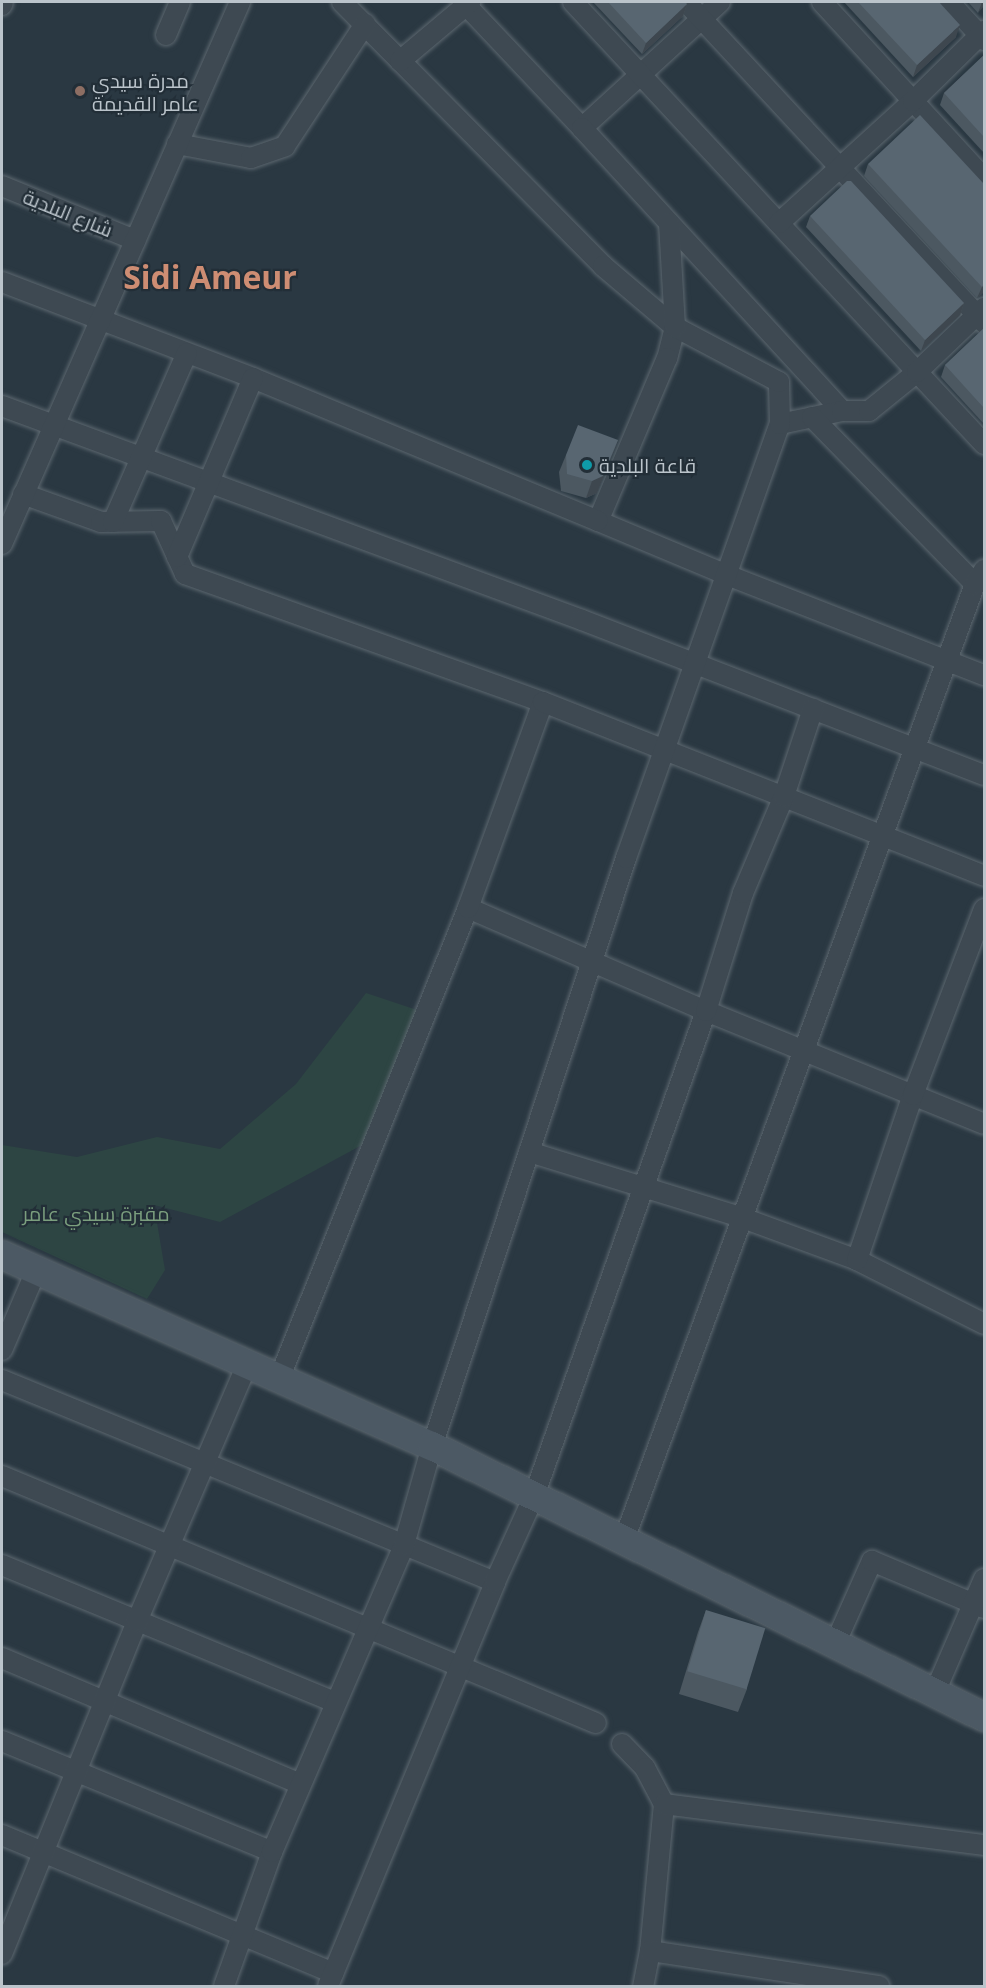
<!DOCTYPE html>
<html>
<head>
<meta charset="utf-8">
<style>
	body { margin:0 }
	#map { position:relative; width:986px; height:1988px; overflow:hidden; background:#2a3842; font-family:"Open Sans",Cairo,sans-serif }
	div>[style] { position:absolute }
	[style*='--x'] { left:calc(var(--x)*1px); top:calc(var(--y)*1px); width:calc(var(--w)*1px); rotate:calc(var(--a)*1deg) }
	.green>* { inset:0; background:#2d4543 }
	.roads { filter:drop-shadow(0 0 2px #5c676f) drop-shadow(0 0 2px #5c676f) }
	.street>* { height:20px; margin:-10px; padding:0 10px; transform-origin:10px; border-radius:10px; background:#3e4952 }
	.secondary>* { height:28px; margin:-14px; padding:0 14px; transform-origin:14px; border-radius:14px; background:#4c5964 }
	.wall>* { inset:0; background:#4c5861 }
	.shaded-wall>* { inset:0; background:#3e474f }
	.building>* { inset:0; background:#586671; transform-origin:0 0 }
	.dots>* { width:16px; height:16px; translate:-50% -50%; box-sizing:border-box; border:3px solid #222e37; border-radius:50% }
	span { translate:-50% -50%; white-space:nowrap; text-align:center; line-height:1.15; -webkit-text-stroke:4.5px #222e37; paint-order:stroke }
	.poi-label { font-size:20px; color:#bbc4cb }
	.left { translate:0 -50%; text-align:left }
	.street-label { font-size:20px; color:#bbc4cb }
	.park-label { font-size:20px; color:#7b9f7e }
	.town-label { font-size:32px; color:#ce8d73; font-weight:700 }
	.frame { position:absolute; inset:0; border:3px solid #bbc4cb; pointer-events:none }
</style>
</head>
<body>
<div id="map">
	<div class="green">
		<i style="clip-path:polygon(366px 993px,423px 1012px,373px 1139px,220px 1222px,154px 1205px,165px 1270px,147px 1299px,2px 1232px,2px 1145px,77px 1157px,157px 1137px,220px 1149px,296px 1084px)"></i>
	</div>
	<div class="roads">
		<div class="street">
			<i style="--x:342;--y:2;--w:371;--a:45.3"></i>
			<i style="--x:603;--y:266;--w:94;--a:40.3"></i>
			<i style="--x:675;--y:327;--w:32;--a:104"></i>
			<i style="--x:667;--y:358;--w:177;--a:112.9"></i>
			<i style="--x:598;--y:521;--w:140;--a:22.7"></i>
			<i style="--x:727;--y:575;--w:276;--a:21.3"></i>
			<i style="--x:463;--y:2;--w:173;--a:46.6"></i>
			<i style="--x:582;--y:128;--w:187;--a:-42.4"></i>
			<i style="--x:573;--y:2;--w:604;--a:47.08"></i>
			<i style="--x:686;--y:2;--w:438;--a:47.1"></i>
			<i style="--x:822;--y:2;--w:239;--a:47.4"></i>
			<i style="--x:949;--y:2;--w:52;--a:47.4"></i>
			<i style="--x:2;--y:5;--w:3;--a:-72"></i>
			<i style="--x:166;--y:35;--w:36;--a:-67"></i>
			<i style="--x:400;--y:61;--w:92;--a:-40.1"></i>
			<i style="--x:582;--y:128;--w:384;--a:47.4"></i>
			<i style="--x:842;--y:411;--w:63;--a:168.2"></i>
			<i style="--x:177;--y:144;--w:75;--a:10.7"></i>
			<i style="--x:251;--y:158;--w:36;--a:-19"></i>
			<i style="--x:285;--y:146;--w:146;--a:-56.7"></i>
			<i style="--x:2;--y:186;--w:144;--a:22.1"></i>
			<i style="--x:779;--y:223;--w:181;--a:-42.3"></i>
			<i style="--x:913;--y:101;--w:100;--a:-44.6"></i>
			<i style="--x:2;--y:282;--w:269;--a:20.9"></i>
			<i style="--x:253;--y:378;--w:373;--a:22.5"></i>
			<i style="--x:2;--y:406;--w:618;--a:20.25"></i>
			<i style="--x:582;--y:620;--w:431;--a:21.1"></i>
			<i style="--x:842;--y:411;--w:27;--a:0"></i>
			<i style="--x:869;--y:411;--w:62;--a:-39.1"></i>
			<i style="--x:917;--y:372;--w:93;--a:-43.7"></i>
			<i style="--x:812;--y:417;--w:233;--a:45.7"></i>
			<i style="--x:23;--y:494;--w:83;--a:19.7"></i>
			<i style="--x:101;--y:522;--w:60;--a:-1"></i>
			<i style="--x:161;--y:521;--w:58;--a:65.6"></i>
			<i style="--x:185;--y:574;--w:380;--a:19.7"></i>
			<i style="--x:113;--y:522;--w:184;--a:-66.4"></i>
			<i style="--x:2;--y:544;--w:592;--a:-66.29"></i>
			<i style="--x:177;--y:557;--w:194;--a:-67"></i>
			<i style="--x:468;--y:908;--w:259;--a:23.4"></i>
			<i style="--x:706;--y:1011;--w:300;--a:22.1"></i>
			<i style="--x:529;--y:1152;--w:224;--a:17.1"></i>
			<i style="--x:743;--y:1218;--w:121;--a:20.2"></i>
			<i style="--x:857;--y:1260;--w:142;--a:26.7"></i>
			<i style="--x:857;--y:1260;--w:174;--a:-71.3"></i>
			<i style="--x:913;--y:1095;--w:199;--a:-69.1"></i>
			<i style="--x:2;--y:1350;--w:86;--a:-66.7"></i>
			<i style="--x:279;--y:1379;--w:508;--a:-68.14"></i>
			<i style="--x:468;--y:908;--w:219;--a:-70"></i>
			<i style="--x:543;--y:702;--w:474;--a:21.5"></i>
			<i style="--x:2;--y:1380;--w:533;--a:22.28"></i>
			<i style="--x:2;--y:1476;--w:643;--a:22.58"></i>
			<i style="--x:624;--y:1540;--w:1018;--a:-69.84"></i>
			<i style="--x:975;--y:584;--w:17;--a:-57"></i>
			<i style="--x:2;--y:1565;--w:361;--a:22.4"></i>
			<i style="--x:835;--y:1644;--w:91;--a:-66"></i>
			<i style="--x:872;--y:1561;--w:121;--a:22.8"></i>
			<i style="--x:2;--y:1658;--w:324;--a:22.9"></i>
			<i style="--x:935;--y:1692;--w:123;--a:-66.6"></i>
			<i style="--x:2;--y:1741;--w:292;--a:22.3"></i>
			<i style="--x:622;--y:1744;--w:33;--a:46"></i>
			<i style="--x:645;--y:1768;--w:41;--a:62.2"></i>
			<i style="--x:664;--y:1804;--w:148;--a:95.4"></i>
			<i style="--x:650;--y:1951;--w:36;--a:101"></i>
			<i style="--x:664;--y:1804;--w:323;--a:7.3"></i>
			<i style="--x:2;--y:1835;--w:359;--a:22.6"></i>
			<i style="--x:650;--y:1951;--w:232;--a:8.7"></i>
			<i style="--x:2;--y:1954;--w:359;--a:-67.9"></i>
			<i style="--x:137;--y:1621;--w:280;--a:-66.8"></i>
			<i style="--x:224;--y:1986;--w:142;--a:-70.3"></i>
			<i style="--x:272;--y:1852;--w:334;--a:-66.7"></i>
			<i style="--x:404;--y:1545;--w:103;--a:-74.2"></i>
			<i style="--x:432;--y:1446;--w:619;--a:-71.74"></i>
			<i style="--x:626;--y:858;--w:461;--a:-70.5"></i>
			<i style="--x:780;--y:424;--w:42;--a:-91.4"></i>
			<i style="--x:779;--y:382;--w:118;--a:-152.1"></i>
			<i style="--x:675;--y:327;--w:104;--a:-93.3"></i>
			<i style="--x:328;--y:1986;--w:437;--a:-67.5"></i>
			<i style="--x:495;--y:1582;--w:94;--a:-65.6"></i>
			<i style="--x:534;--y:1496;--w:515;--a:-70.47"></i>
			<i style="--x:706;--y:1011;--w:124;--a:-72.6"></i>
			<i style="--x:743;--y:893;--w:105;--a:-67.1"></i>
			<i style="--x:784;--y:796;--w:92;--a:-71.6"></i>
		</div>
		<div class="secondary">
			<i style="--x:2;--y:1255;--w:471;--a:24"></i>
			<i style="--x:432;--y:1446;--w:615;--a:26.15"></i>
		</div>
	</div>
	<div class="wall">
		<i style="clip-path:polygon(593px 2px,685px 2px,687px 4px,683px 16px,642px 54px)"></i>
		<i style="clip-path:polygon(844px 2px,939px 2px,956px 37px,913px 77px)"></i>
		<i style="clip-path:polygon(968px 2px,984px 2px,978px 13px)"></i>
		<i style="clip-path:polygon(984px 55px,984px 153px,940px 105px,944px 93px)"></i>
		<i style="clip-path:polygon(868px 164px,984px 184px,984px 292px,977px 298px,864px 176px)"></i>
		<i style="clip-path:polygon(810px 216px,964px 303px,960px 315px,921px 351px,806px 227px)"></i>
		<i style="clip-path:polygon(984px 328px,984px 424px,941px 377px,945px 365px)"></i>
		<i style="clip-path:polygon(618px 440px,597px 493px,586px 498px,561px 491px,559px 472px,566px 455px)"></i>
		<i style="clip-path:polygon(706px 1610px,747px 1689px,738px 1712px,679px 1694px,698px 1632px)"></i>
	</div>
	<div class="shaded-wall">
		<i style="clip-path:polygon(982px 2px,984px 2px,984px 6px,978px 13px)"></i>
		<i style="clip-path:polygon(687px 4px,683px 16px,642px 54px,646px 43px)"></i>
		<i style="clip-path:polygon(960px 25px,956px 37px,913px 77px,917px 65px)"></i>
		<i style="clip-path:polygon(984px 284px,984px 292px,977px 298px,982px 287px)"></i>
		<i style="clip-path:polygon(964px 303px,960px 315px,921px 351px,925px 340px)"></i>
		<i style="clip-path:polygon(618px 440px,597px 493px,586px 498px,592px 481px)"></i>
	</div>
	<div class="building">
		<i style="clip-path:polygon(608px 2px,685px 2px,687px 4px,646px 43px)"></i>
		<i style="clip-path:polygon(858px 2px,939px 2px,960px 25px,917px 65px)"></i>
		<i style="clip-path:polygon(984px 55px,984px 137px,944px 93px)"></i>
		<i style="clip-path:polygon(920px 115px,984px 184px,984px 284px,982px 287px,868px 164px)"></i>
		<i style="clip-path:polygon(847px 181px,851px 181px,964px 303px,925px 340px,810px 216px)"></i>
		<i style="clip-path:polygon(984px 328px,984px 408px,945px 365px)"></i>
		<i style="clip-path:polygon(578px 425px,618px 440px,603px 476px,592px 481px,567px 474px,566px 455px)"></i>
		<i style="left:706px;top:1610px;width:62px;height:64px;rotate:17deg"></i>
	</div>
	<div class="dots">
		<i style="left:80px;top:91px;background:#8d6e63"></i>
		<i style="left:587px;top:465px;background:#0f9aa8"></i>
	</div>
	<div class="poi-label">
		<span class="left" style="left:92px;top:92px">مدرة سيدي<br>عامر القديمة</span>
		<span class="left" style="left:599px;top:465px">قاعة البلدية</span>
	</div>
	<div class="street-label">
		<span style="left:68px;top:213px;rotate:22deg">شارع البلدية</span>
	</div>
	<div class="park-label">
		<span style="left:96px;top:1213px">مقبرة سيدي عامر</span>
	</div>
	<div class="town-label">
		<span style="left:210px;top:277px">Sidi Ameur</span>
	</div>
	<div class="frame"></div>
</div>
</body>
</html>
